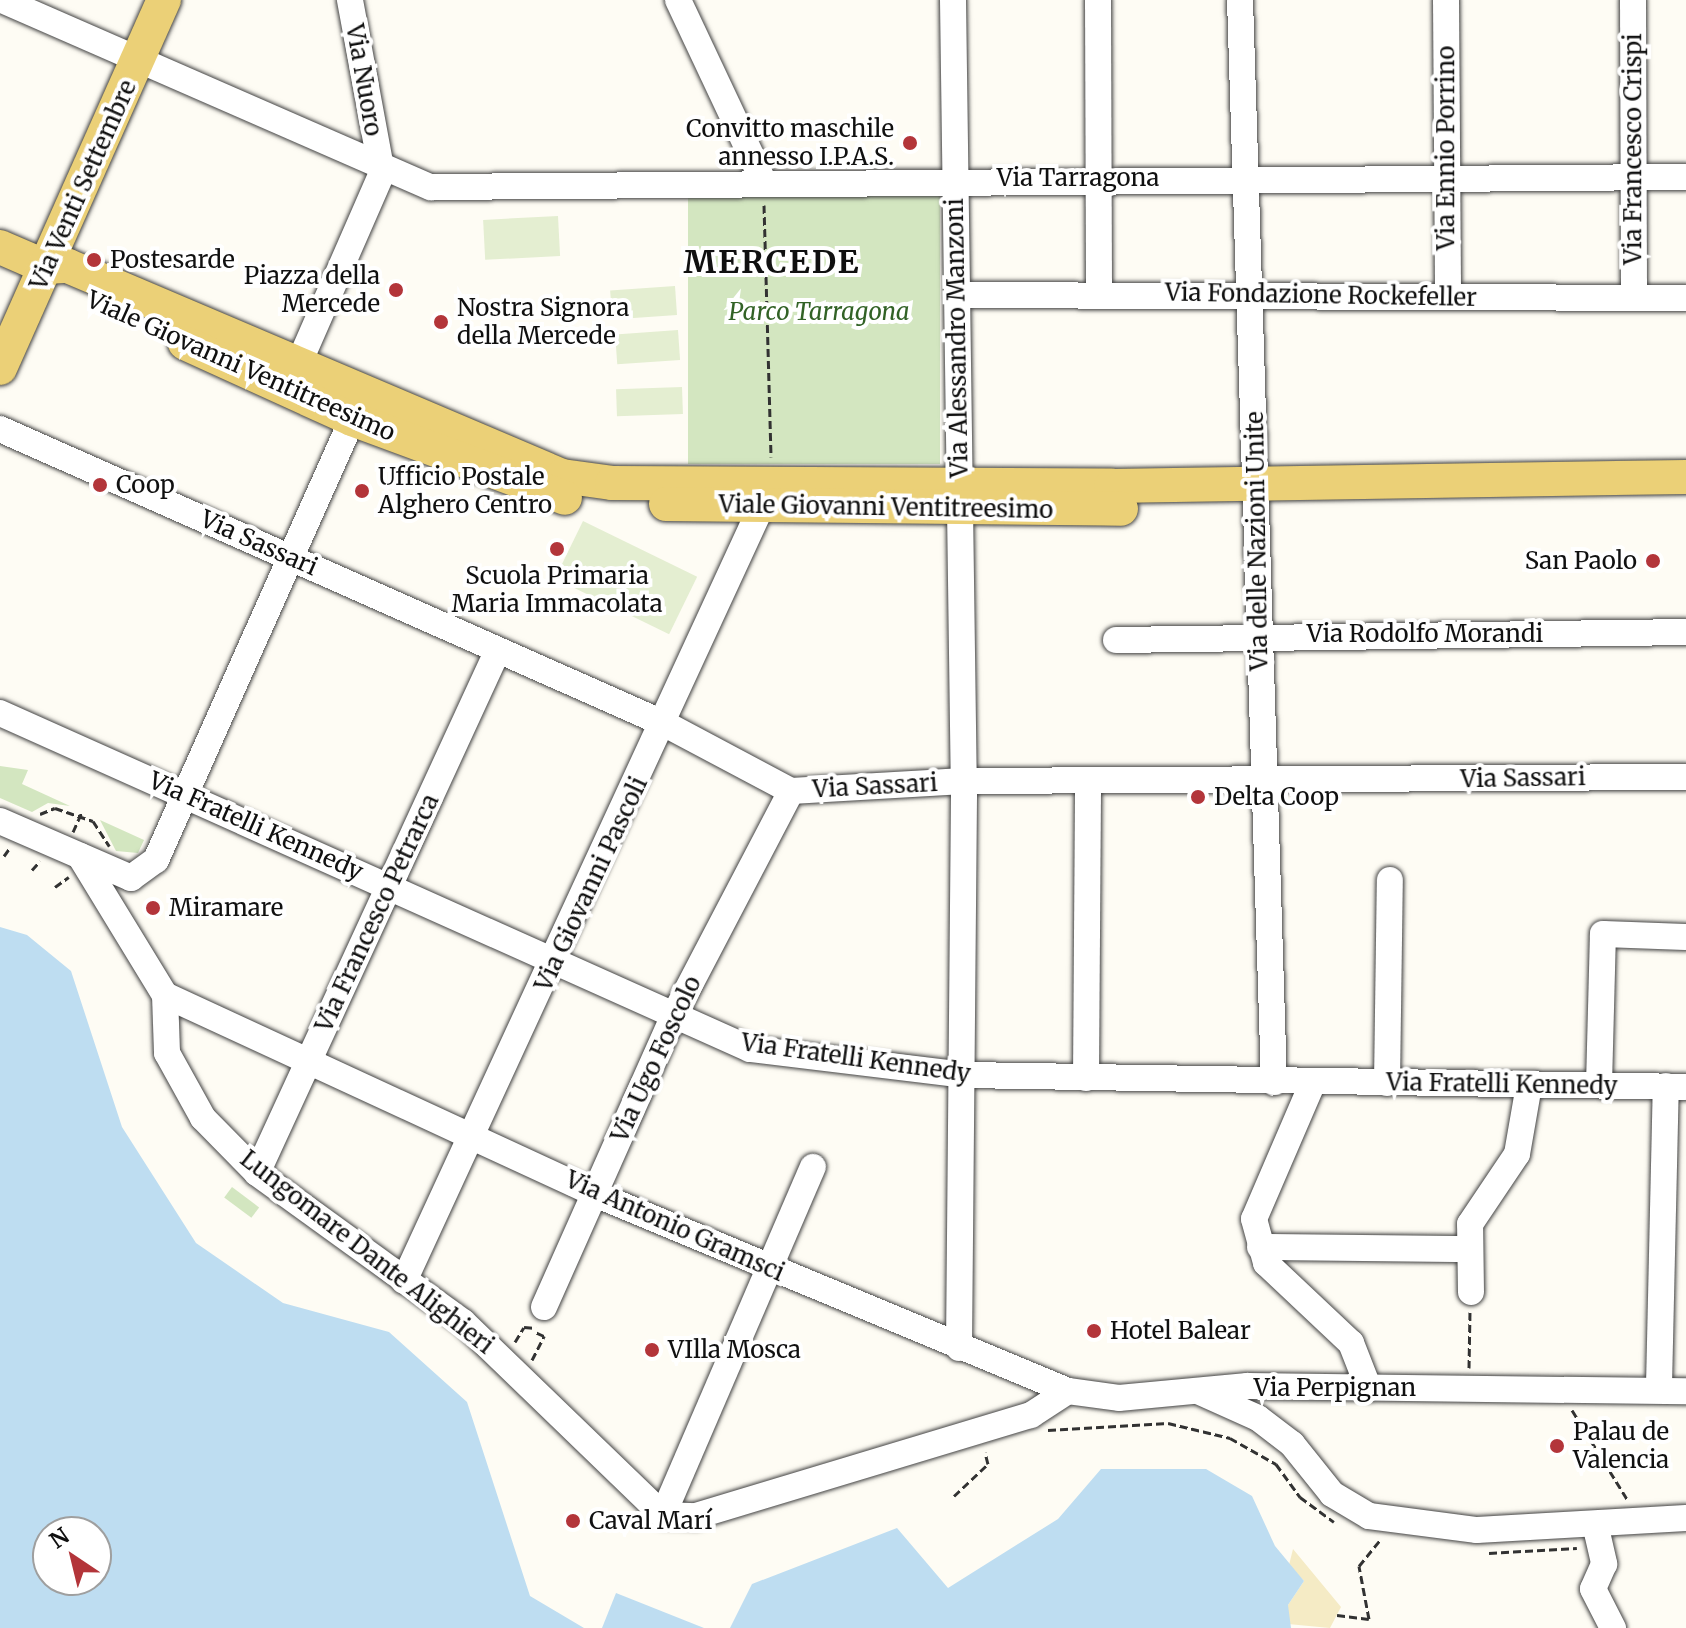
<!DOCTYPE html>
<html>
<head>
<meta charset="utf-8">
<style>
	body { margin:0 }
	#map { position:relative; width:1686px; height:1628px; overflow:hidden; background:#fefcf4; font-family:Merriweather,serif }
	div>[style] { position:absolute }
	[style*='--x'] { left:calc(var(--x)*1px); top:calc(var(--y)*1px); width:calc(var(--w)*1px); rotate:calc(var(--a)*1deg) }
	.green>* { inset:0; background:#d3e6c0; transform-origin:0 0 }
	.sand>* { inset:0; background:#f5ebc5 }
	.pitch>* { inset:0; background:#e4eed1; transform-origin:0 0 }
	.water>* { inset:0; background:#beddf1 }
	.path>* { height:3px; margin-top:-1.5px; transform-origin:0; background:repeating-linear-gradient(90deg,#323232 0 8px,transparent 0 12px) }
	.roads { filter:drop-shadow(0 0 2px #434343) drop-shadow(0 0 2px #434343) }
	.minor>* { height:26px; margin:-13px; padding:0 13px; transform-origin:13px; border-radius:13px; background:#fff }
	.major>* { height:34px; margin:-17px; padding:0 17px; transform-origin:17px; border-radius:17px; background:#ebd077 }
	.dots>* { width:22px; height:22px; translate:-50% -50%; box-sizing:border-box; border:4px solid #fff; border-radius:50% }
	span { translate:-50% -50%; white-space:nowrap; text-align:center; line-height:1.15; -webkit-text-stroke:8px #fff; paint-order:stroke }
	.street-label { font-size:24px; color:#101010 }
	.poi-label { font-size:24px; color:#101010 }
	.right { translate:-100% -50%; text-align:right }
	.left { translate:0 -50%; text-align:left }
	.park-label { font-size:24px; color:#326226; font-style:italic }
	.district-label { font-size:32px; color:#101010; font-weight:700; letter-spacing:2px }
	.north { position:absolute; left:32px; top:1516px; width:80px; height:80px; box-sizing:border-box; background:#fff; border:2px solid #9f9f9f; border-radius:50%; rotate:325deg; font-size:22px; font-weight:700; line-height:32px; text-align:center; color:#101010 }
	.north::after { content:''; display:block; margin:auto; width:28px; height:36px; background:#b3353a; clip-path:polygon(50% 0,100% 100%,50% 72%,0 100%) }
</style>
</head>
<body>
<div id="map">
	<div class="green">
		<i style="left:940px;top:184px;width:280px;height:252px;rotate:90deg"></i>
		<i style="clip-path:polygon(0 766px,28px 770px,22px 784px,70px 806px,48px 803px,32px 812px,0 798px)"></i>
		<i style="clip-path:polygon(100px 820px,144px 840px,138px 853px,116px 851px)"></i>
		<i style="left:232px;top:1187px;width:34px;height:13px;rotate:37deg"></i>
	</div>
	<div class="sand">
		<i style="clip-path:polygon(1293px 1549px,1341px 1607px,1330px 1628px,1288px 1624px,1288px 1605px,1304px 1581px,1289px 1565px)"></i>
	</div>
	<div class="pitch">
		<i style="left:558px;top:216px;width:40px;height:75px;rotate:87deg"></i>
		<i style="left:675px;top:286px;width:29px;height:65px;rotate:86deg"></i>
		<i style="left:678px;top:330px;width:30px;height:63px;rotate:86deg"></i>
		<i style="left:682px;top:387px;width:27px;height:66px;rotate:88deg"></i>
		<i style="left:583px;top:521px;width:127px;height:64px;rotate:26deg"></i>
	</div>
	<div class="water">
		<i style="clip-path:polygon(evenodd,0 927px,27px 935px,71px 971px,122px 1127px,196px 1243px,283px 1303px,389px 1332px,467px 1402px,530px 1596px,584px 1628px,0 1628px,0 927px,96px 1532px,96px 1580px,48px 1580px,48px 1532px,96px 1532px)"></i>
		<i style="clip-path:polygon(1101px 1469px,1206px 1469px,1252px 1496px,1275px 1546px,1304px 1581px,1288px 1605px,1291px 1628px,730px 1628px,752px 1584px,897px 1528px,948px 1588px,1058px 1519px)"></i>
		<i style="clip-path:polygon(616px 1593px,704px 1628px,602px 1628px)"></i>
	</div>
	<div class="path">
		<i style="--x:764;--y:205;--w:252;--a:88.4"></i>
		<i style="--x:40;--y:814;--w:16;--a:-22"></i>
		<i style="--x:55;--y:808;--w:40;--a:18.9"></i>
		<i style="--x:93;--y:821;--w:30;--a:57"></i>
		<i style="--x:73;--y:832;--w:22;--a:-66"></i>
		<i style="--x:4;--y:856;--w:9;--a:-54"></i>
		<i style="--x:32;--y:870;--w:12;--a:-48"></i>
		<i style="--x:55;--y:887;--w:17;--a:-36"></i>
		<i style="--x:515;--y:1342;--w:17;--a:-59"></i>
		<i style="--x:524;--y:1327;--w:12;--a:5"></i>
		<i style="--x:532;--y:1360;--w:27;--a:-63"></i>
		<i style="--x:544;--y:1336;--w:10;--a:-156"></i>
		<i style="--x:1469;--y:1368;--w:56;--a:-89"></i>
		<i style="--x:1572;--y:1410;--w:105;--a:58.3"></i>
		<i style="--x:1048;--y:1430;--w:120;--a:-3.3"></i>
		<i style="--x:1168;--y:1423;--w:64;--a:13.6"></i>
		<i style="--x:1230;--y:1438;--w:53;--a:29.5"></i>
		<i style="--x:1276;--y:1464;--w:41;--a:54"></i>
		<i style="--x:1300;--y:1497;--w:42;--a:36.3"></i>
		<i style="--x:954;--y:1496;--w:47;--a:-43.3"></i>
		<i style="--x:988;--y:1464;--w:12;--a:-104"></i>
		<i style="--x:1489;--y:1553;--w:88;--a:-3.3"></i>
		<i style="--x:1337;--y:1615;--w:32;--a:7"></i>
		<i style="--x:1369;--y:1619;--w:54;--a:-100.7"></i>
		<i style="--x:1359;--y:1566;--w:33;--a:-51"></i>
	</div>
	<div class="roads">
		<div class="minor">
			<i style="--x:2;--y:0;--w:468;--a:23.6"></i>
			<i style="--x:431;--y:187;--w:1255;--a:-0.46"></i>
			<i style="--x:678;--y:0;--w:200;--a:64.8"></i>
			<i style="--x:953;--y:0;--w:796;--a:89.21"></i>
			<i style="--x:964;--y:796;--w:552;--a:90.52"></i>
			<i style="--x:1098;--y:0;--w:293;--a:89.8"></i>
			<i style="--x:1240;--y:0;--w:1083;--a:88.2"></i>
			<i style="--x:1446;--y:0;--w:296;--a:89.6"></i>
			<i style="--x:1633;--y:0;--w:298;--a:89.8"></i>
			<i style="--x:957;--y:295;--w:729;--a:0.24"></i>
			<i style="--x:292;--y:379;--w:225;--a:-66.4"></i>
			<i style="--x:382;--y:173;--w:176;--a:-100.5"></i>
			<i style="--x:0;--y:429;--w:727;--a:23.92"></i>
			<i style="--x:665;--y:724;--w:143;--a:28"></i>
			<i style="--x:791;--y:791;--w:173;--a:-3.3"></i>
			<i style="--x:964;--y:781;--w:722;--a:-0.32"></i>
			<i style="--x:1116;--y:640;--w:570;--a:-0.8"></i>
			<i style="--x:0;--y:713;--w:822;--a:24.13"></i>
			<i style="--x:750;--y:1049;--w:217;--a:6.9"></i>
			<i style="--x:965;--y:1075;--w:721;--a:0.95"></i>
			<i style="--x:0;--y:821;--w:143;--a:23.5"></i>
			<i style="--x:131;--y:878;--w:31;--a:-36"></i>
			<i style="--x:156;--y:860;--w:498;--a:-66"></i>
			<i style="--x:80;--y:856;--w:163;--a:58.6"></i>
			<i style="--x:165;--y:995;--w:58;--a:88"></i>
			<i style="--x:167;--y:1053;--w:74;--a:61"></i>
			<i style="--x:203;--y:1118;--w:77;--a:45.5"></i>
			<i style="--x:257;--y:1173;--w:254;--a:35.9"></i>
			<i style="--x:463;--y:1322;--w:278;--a:44"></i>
			<i style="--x:663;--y:1515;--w:33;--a:2"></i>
			<i style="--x:696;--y:1516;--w:350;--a:-16.8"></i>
			<i style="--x:1031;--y:1415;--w:44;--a:-33"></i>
			<i style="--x:165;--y:995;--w:474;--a:24.8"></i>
			<i style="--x:595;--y:1194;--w:512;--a:22.61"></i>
			<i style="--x:1068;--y:1391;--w:51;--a:7.8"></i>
			<i style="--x:1119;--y:1398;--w:129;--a:-5.4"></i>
			<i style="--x:1247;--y:1386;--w:439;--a:0.7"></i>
			<i style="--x:1086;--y:1078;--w:297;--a:-89.6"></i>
			<i style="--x:1313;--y:1082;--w:149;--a:113.3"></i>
			<i style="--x:1254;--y:1219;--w:46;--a:74.7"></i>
			<i style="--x:1266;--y:1263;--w:117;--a:43.3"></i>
			<i style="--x:1351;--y:1343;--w:49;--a:68.6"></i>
			<i style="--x:1387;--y:1083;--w:203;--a:-89.2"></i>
			<i style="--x:1599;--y:1085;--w:151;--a:-88.5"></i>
			<i style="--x:1603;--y:934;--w:83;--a:2.1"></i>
			<i style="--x:257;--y:1173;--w:571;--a:-65.27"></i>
			<i style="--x:1260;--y:1247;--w:205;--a:0.6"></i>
			<i style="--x:404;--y:1281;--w:869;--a:-65.23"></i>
			<i style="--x:1471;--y:1292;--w:68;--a:-90.8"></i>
			<i style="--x:1470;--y:1224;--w:84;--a:-56.1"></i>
			<i style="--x:1517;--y:1154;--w:70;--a:-80.1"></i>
			<i style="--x:544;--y:1307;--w:315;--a:-66"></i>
			<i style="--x:672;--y:1019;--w:257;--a:-62.4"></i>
			<i style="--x:1659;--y:1386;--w:300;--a:-88.7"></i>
			<i style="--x:1202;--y:1393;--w:61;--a:24.1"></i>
			<i style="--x:1258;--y:1418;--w:43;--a:37.4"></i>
			<i style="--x:1292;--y:1444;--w:64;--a:51.3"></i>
			<i style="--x:1332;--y:1494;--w:43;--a:30.7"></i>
			<i style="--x:1369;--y:1516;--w:109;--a:7.4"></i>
			<i style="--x:1477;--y:1530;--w:209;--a:-3.3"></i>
			<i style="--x:663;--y:1515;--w:379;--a:-66.7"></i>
			<i style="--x:1596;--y:1528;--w:37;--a:77"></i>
			<i style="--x:1604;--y:1564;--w:27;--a:114"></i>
			<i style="--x:1593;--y:1589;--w:44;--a:62.9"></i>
		</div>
		<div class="major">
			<i style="--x:0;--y:247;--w:50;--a:23.5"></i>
			<i style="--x:46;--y:267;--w:22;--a:-3"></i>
			<i style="--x:68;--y:266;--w:537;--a:23.03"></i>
			<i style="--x:562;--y:476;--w:50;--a:8"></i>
			<i style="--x:612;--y:483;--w:499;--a:0.3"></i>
			<i style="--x:1111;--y:486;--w:575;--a:-0.9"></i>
			<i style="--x:185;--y:343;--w:183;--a:24.5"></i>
			<i style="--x:352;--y:419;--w:227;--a:20.3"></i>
			<i style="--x:0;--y:368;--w:403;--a:-66"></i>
			<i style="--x:666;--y:504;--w:455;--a:0.6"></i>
		</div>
	</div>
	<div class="dots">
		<i style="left:910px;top:143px;background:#b3353a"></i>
		<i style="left:94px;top:260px;background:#b3353a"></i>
		<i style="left:396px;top:290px;background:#b3353a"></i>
		<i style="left:441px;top:322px;background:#b3353a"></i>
		<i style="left:100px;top:485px;background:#b3353a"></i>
		<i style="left:362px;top:491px;background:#b3353a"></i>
		<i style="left:557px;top:549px;background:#b3353a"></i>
		<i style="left:1653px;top:561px;background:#b3353a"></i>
		<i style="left:1198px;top:797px;background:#b3353a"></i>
		<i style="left:153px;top:908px;background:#b3353a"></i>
		<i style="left:1094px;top:1331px;background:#b3353a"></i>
		<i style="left:652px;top:1350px;background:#b3353a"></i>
		<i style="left:1557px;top:1446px;background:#b3353a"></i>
		<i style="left:573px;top:1521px;background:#b3353a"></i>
	</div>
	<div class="street-label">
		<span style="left:364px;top:80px;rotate:80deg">Via Nuoro</span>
		<span style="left:1446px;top:148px;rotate:-90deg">Via Ennio Porrino</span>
		<span style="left:1633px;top:149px;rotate:-90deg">Via Francesco Crispi</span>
		<span style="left:1078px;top:178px">Via Tarragona</span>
		<span style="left:83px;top:185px;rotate:-66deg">Via Venti Settembre</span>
		<span style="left:1321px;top:295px;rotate:1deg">Via Fondazione Rockefeller</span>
		<span style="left:957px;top:338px;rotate:-91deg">Via Alessandro Manzoni</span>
		<span style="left:241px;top:366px;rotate:24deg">Viale Giovanni Ventitreesimo</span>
		<span style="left:886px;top:507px;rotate:1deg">Viale Giovanni Ventitreesimo</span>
		<span style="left:1257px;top:541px;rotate:-91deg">Via delle Nazioni Unite</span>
		<span style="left:259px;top:543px;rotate:24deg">Via Sassari</span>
		<span style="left:1425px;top:634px">Via Rodolfo Morandi</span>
		<span style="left:1523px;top:778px;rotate:-1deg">Via Sassari</span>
		<span style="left:875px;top:786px;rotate:-3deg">Via Sassari</span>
		<span style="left:256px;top:826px;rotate:24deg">Via Fratelli Kennedy</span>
		<span style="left:591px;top:884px;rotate:-65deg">Via Giovanni Pascoli</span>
		<span style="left:377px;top:913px;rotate:-65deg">Via Francesco Petrarca</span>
		<span style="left:856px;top:1058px;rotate:8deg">Via Fratelli Kennedy</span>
		<span style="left:656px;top:1059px;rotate:-65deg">Via Ugo Foscolo</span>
		<span style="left:1502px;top:1084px;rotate:1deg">Via Fratelli Kennedy</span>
		<span style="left:675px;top:1226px;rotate:24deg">Via Antonio Gramsci</span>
		<span style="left:367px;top:1252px;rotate:38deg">Lungomare Dante Alighieri</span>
		<span style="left:1335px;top:1388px">Via Perpignan</span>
	</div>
	<div class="poi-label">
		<span class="right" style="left:894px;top:143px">Convitto maschile<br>annesso I.P.A.S.</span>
		<span class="left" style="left:110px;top:260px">Postesarde</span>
		<span class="right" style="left:380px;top:290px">Piazza della<br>Mercede</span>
		<span class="left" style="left:457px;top:322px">Nostra Signora<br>della Mercede</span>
		<span class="left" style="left:378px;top:491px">Ufficio Postale<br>Alghero Centro</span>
		<span class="left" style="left:116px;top:485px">Coop</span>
		<span class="right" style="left:1637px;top:561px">San Paolo</span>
		<span style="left:557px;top:590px">Scuola Primaria<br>Maria Immacolata</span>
		<span class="left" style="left:1214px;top:797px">Delta Coop</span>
		<span class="left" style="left:169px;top:908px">Miramare</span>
		<span class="left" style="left:1110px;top:1331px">Hotel Balear</span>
		<span class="left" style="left:668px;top:1350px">VIlla Mosca</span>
		<span class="left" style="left:1573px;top:1446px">Palau de<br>Valencia</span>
		<span class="left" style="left:589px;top:1521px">Caval Marí</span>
	</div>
	<div class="park-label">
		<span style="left:819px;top:312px">Parco Tarragona</span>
	</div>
	<div class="district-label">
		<span style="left:772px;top:262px">MERCEDE</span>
	</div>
	<div class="north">N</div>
</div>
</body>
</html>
